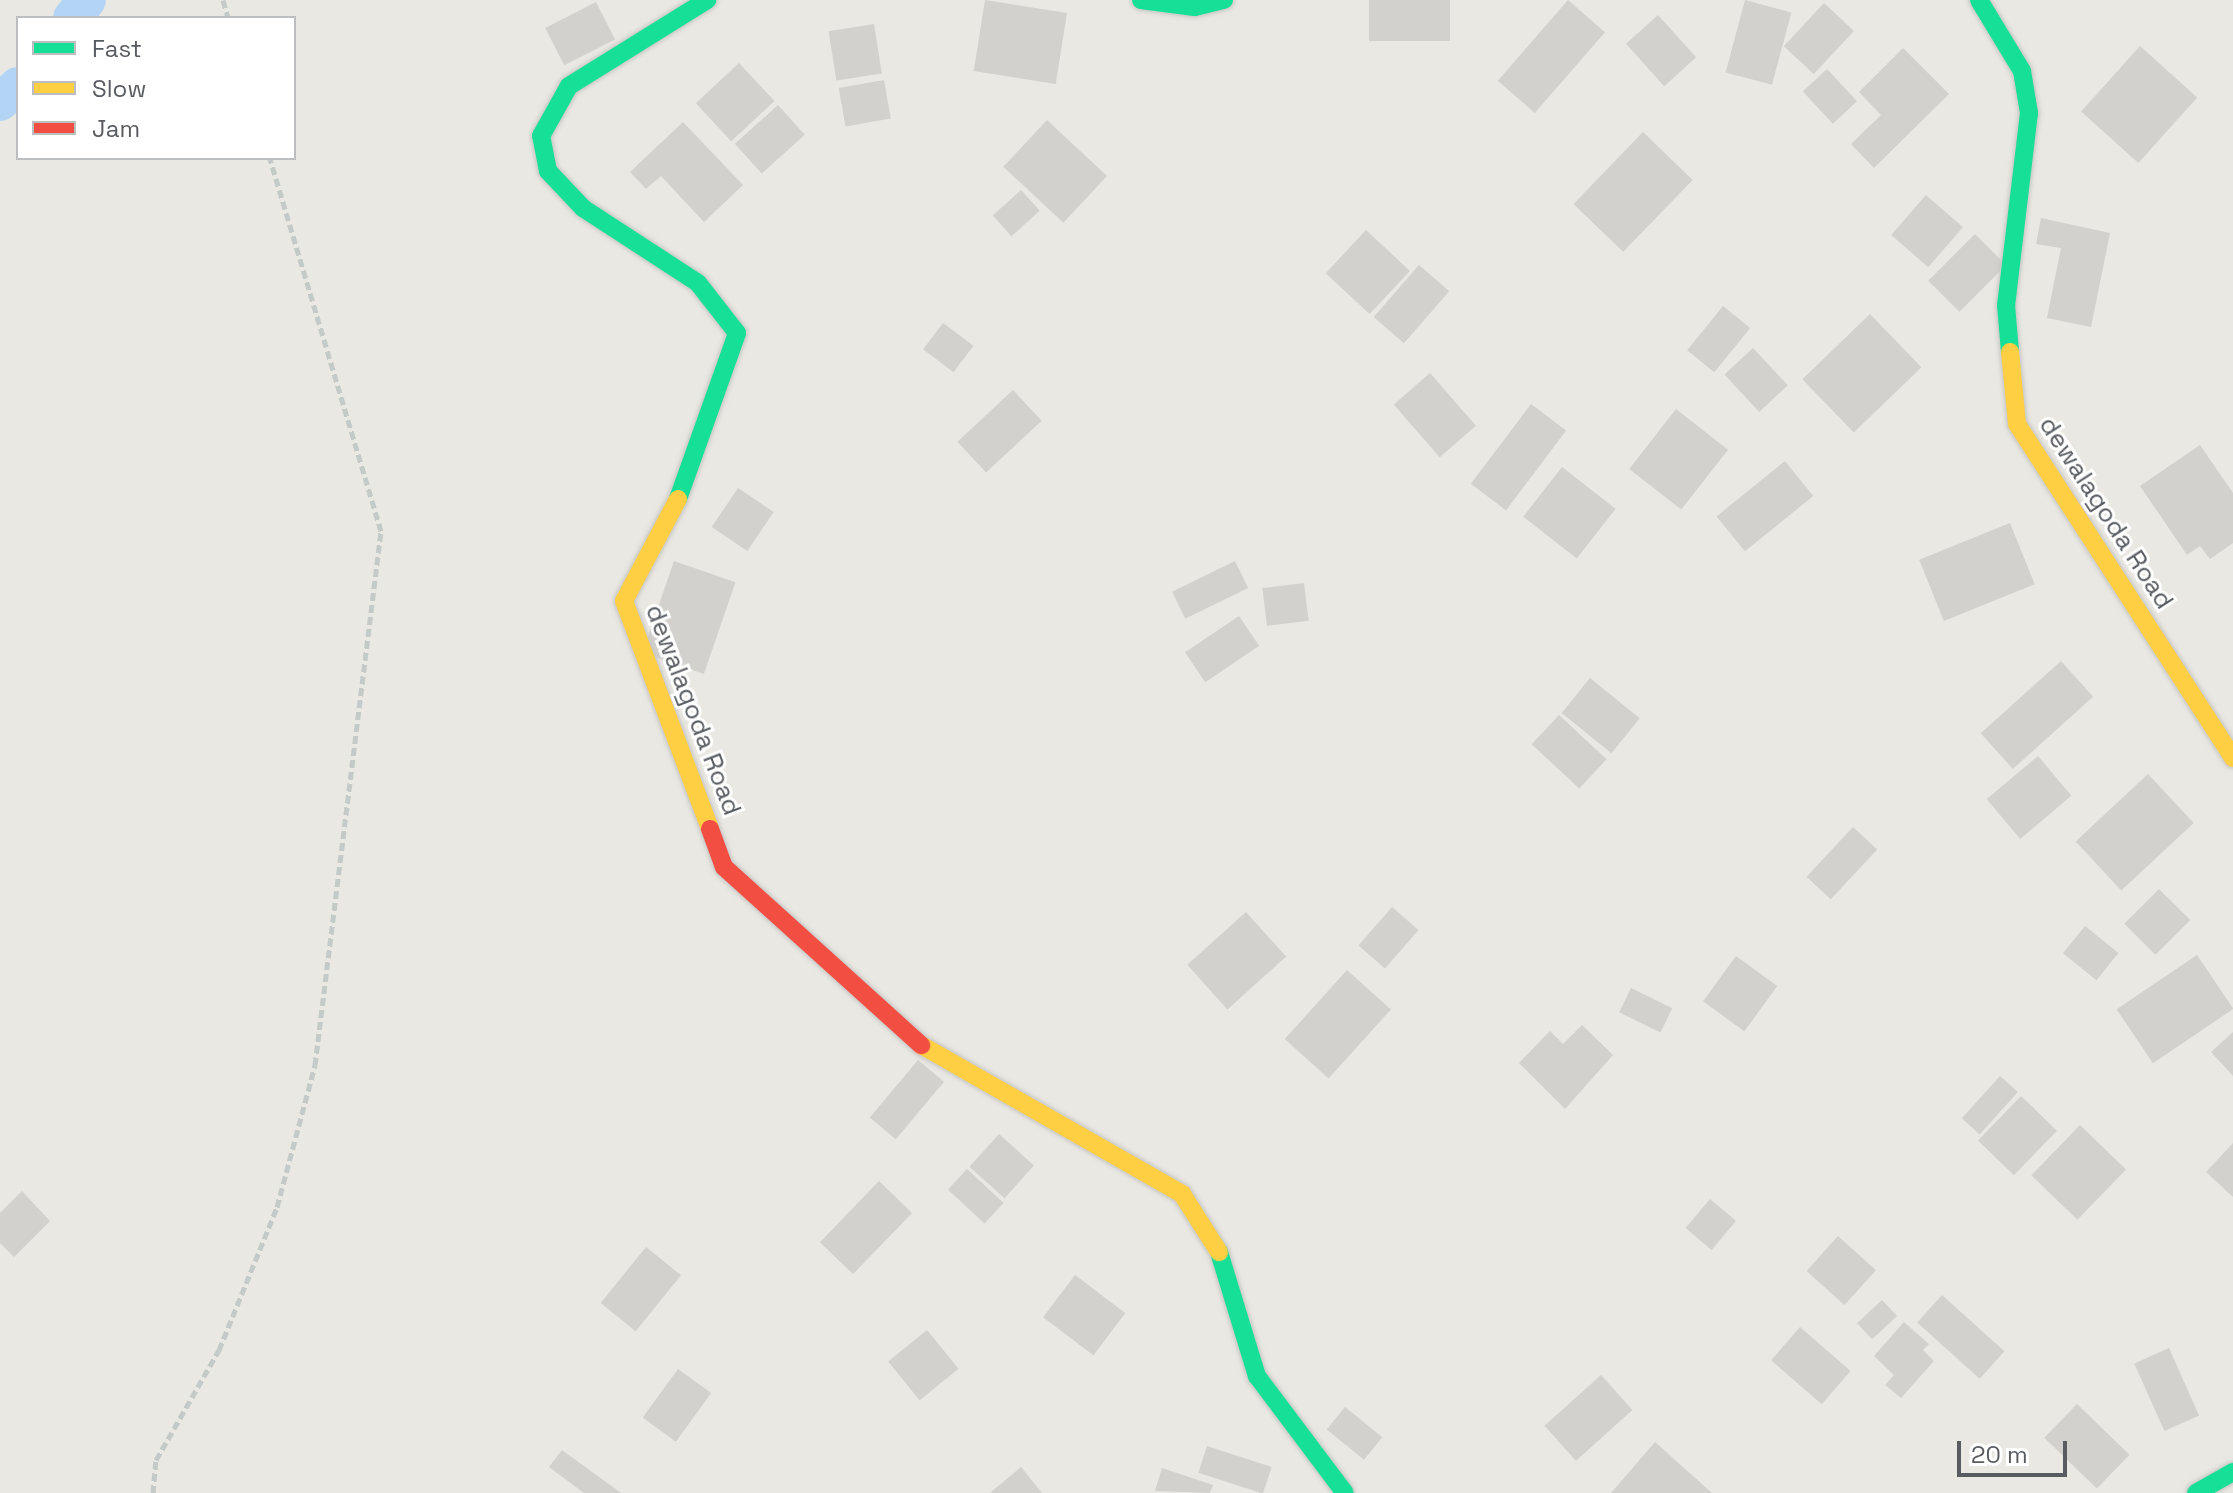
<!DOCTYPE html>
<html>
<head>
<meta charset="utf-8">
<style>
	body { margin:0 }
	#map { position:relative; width:2233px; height:1493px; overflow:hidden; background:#e9e8e2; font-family:"Space Grotesk",sans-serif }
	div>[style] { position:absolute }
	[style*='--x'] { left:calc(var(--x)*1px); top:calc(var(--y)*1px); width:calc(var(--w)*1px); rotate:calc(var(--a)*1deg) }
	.canal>* { height:38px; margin:-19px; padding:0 19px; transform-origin:19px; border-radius:19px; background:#b4d4f6 }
	.building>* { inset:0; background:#d2d1cd; transform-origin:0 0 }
	.path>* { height:5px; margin-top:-2.5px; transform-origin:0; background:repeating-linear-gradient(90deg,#c3cac7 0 8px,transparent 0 12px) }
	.roads { filter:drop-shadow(0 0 2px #c5c5c5) drop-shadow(0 0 2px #c5c5c5) }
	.fast>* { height:18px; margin:-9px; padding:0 9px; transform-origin:9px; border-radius:9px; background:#16e098 }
	.slow>* { height:18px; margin:-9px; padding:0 9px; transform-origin:9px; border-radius:9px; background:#ffcf43 }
	.jam>* { height:18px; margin:-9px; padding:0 9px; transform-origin:9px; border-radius:9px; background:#f24e42 }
	span { translate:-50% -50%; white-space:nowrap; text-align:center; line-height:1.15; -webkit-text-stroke:6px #fff; paint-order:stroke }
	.street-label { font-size:26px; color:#585c61 }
	.legend { position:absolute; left:16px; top:16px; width:280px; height:144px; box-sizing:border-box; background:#fff; border:2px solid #bcbec0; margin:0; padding:10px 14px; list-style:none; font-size:24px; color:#585c61 }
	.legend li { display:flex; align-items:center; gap:16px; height:40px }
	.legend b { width:40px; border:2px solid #bcbec0 }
	.scale { position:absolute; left:1957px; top:1441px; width:110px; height:36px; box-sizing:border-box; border:4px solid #585c61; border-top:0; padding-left:10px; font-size:24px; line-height:28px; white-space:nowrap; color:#585c61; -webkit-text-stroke:6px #fff; paint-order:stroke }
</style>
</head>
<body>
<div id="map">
	<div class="canal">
		<i style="--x:72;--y:18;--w:23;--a:-50"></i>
		<i style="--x:0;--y:102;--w:24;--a:-42"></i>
	</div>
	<div class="building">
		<i style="left:985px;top:0;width:83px;height:72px;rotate:9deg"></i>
		<i style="left:1369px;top:0;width:81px;height:41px"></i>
		<i style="left:1568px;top:0;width:49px;height:107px;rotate:41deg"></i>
		<i style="left:1745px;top:0;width:48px;height:75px;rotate:15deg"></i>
		<i style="left:596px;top:2px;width:42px;height:57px;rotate:63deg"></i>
		<i style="left:1824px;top:3px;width:41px;height:59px;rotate:43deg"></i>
		<i style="left:1658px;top:15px;width:57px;height:43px;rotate:48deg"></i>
		<i style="left:874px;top:24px;width:50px;height:46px;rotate:81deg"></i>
		<i style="left:2140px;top:46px;width:77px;height:88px;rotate:42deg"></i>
		<i style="clip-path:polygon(1903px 48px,1949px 94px,1874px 168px,1851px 144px,1881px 115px,1859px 92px)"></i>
		<i style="left:739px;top:63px;width:52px;height:59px;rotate:47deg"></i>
		<i style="left:1827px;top:69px;width:44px;height:33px;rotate:47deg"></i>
		<i style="left:884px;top:80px;width:39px;height:46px;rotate:80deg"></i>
		<i style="left:778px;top:105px;width:40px;height:58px;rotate:48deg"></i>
		<i style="left:1047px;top:120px;width:82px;height:64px;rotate:43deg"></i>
		<i style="clip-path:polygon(683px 122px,743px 185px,704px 222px,661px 176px,646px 189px,630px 172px)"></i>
		<i style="left:1643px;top:132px;width:69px;height:100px;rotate:44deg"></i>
		<i style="left:1021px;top:190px;width:28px;height:38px;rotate:48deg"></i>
		<i style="left:1926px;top:195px;width:49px;height:53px;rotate:41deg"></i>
		<i style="clip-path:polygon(2041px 218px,2110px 233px,2091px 327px,2047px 318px,2061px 248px,2036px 244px)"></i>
		<i style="left:1366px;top:230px;width:60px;height:59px;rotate:43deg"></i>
		<i style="left:1975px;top:234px;width:44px;height:66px;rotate:45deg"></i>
		<i style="left:1419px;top:265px;width:40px;height:69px;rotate:41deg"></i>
		<i style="left:1723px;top:306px;width:35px;height:57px;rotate:39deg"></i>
		<i style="left:1870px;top:314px;width:74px;height:94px;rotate:46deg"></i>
		<i style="left:943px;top:323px;width:38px;height:33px;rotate:37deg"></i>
		<i style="left:1753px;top:348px;width:51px;height:39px;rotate:47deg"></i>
		<i style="left:1430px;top:373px;width:70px;height:48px;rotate:49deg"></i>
		<i style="left:1013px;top:390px;width:42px;height:76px;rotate:47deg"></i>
		<i style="left:1531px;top:404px;width:44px;height:100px;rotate:37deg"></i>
		<i style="left:1676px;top:409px;width:66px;height:76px;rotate:38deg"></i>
		<i style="clip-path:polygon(2200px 445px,2233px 493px,2233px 543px,2210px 559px,2200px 546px,2187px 555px,2140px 486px)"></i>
		<i style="left:1785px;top:461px;width:45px;height:88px;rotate:51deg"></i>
		<i style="left:1562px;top:467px;width:68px;height:63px;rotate:38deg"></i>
		<i style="left:738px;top:488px;width:43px;height:47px;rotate:34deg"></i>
		<i style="left:2010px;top:523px;width:66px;height:98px;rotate:68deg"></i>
		<i style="left:674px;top:561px;width:65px;height:97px;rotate:19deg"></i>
		<i style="left:1235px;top:561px;width:30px;height:70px;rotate:64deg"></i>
		<i style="left:1304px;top:583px;width:38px;height:42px;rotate:83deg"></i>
		<i style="left:1239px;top:616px;width:36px;height:65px;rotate:56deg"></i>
		<i style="left:2061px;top:661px;width:48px;height:108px;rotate:48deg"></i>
		<i style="left:1590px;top:678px;width:64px;height:45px;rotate:39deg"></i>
		<i style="left:1559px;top:715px;width:65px;height:40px;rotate:43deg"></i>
		<i style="left:2038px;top:756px;width:52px;height:67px;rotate:50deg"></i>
		<i style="left:2148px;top:774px;width:67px;height:99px;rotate:47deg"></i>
		<i style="left:1853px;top:827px;width:33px;height:68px;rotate:43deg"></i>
		<i style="left:2159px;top:889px;width:44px;height:49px;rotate:45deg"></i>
		<i style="left:1392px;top:907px;width:35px;height:51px;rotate:41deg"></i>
		<i style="left:1246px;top:912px;width:60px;height:79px;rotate:48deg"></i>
		<i style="left:2085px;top:926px;width:43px;height:35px;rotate:39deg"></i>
		<i style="left:2197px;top:955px;width:65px;height:97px;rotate:56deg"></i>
		<i style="left:1736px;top:956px;width:51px;height:56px;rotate:36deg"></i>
		<i style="left:1347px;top:970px;width:59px;height:93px;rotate:42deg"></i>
		<i style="left:1631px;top:988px;width:46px;height:27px;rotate:26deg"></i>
		<i style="clip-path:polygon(1582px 1025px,1613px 1055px,1565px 1109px,1519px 1063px,1550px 1031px,1563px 1044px)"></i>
		<i style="clip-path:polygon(2233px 1032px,2233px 1076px,2211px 1052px)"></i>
		<i style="left:918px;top:1060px;width:34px;height:75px;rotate:40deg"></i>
		<i style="left:2000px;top:1076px;width:24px;height:57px;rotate:42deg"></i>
		<i style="left:2021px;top:1096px;width:50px;height:62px;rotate:44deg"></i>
		<i style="left:2080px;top:1125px;width:64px;height:70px;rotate:44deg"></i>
		<i style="left:999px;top:1134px;width:47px;height:44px;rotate:42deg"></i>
		<i style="clip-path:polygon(2233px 1143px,2233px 1197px,2206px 1172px)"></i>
		<i style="left:967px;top:1169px;width:50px;height:28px;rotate:43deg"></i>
		<i style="left:879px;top:1181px;width:46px;height:85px;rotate:44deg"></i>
		<i style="clip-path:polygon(22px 1191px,50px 1221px,14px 1257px,0 1243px,0 1213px)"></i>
		<i style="left:1710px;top:1199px;width:34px;height:38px;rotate:40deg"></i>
		<i style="left:1838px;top:1236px;width:51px;height:47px;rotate:42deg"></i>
		<i style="left:646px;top:1247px;width:45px;height:72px;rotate:39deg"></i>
		<i style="left:1075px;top:1275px;width:63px;height:53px;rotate:37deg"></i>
		<i style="left:1942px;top:1295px;width:84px;height:37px;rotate:42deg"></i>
		<i style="left:1882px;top:1300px;width:22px;height:34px;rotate:47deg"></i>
		<i style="clip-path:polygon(1904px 1322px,1929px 1344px,1923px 1350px,1934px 1361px,1901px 1398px,1885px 1385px,1894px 1375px,1874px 1356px)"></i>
		<i style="left:1800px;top:1327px;width:67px;height:44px;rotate:41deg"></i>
		<i style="left:927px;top:1330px;width:50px;height:50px;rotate:51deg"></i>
		<i style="left:2169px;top:1348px;width:74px;height:38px;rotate:66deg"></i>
		<i style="left:678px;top:1369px;width:41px;height:60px;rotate:36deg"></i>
		<i style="left:1601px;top:1375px;width:47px;height:76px;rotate:48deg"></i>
		<i style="left:2077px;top:1404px;width:73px;height:47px;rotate:44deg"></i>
		<i style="left:1345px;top:1407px;width:48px;height:29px;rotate:39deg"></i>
		<i style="clip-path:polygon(1655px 1442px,1712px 1493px,1611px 1493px)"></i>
		<i style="left:1207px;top:1446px;width:68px;height:28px;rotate:18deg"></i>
		<i style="clip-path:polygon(562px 1450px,621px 1493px,584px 1493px,549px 1467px)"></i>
		<i style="clip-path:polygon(1021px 1467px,1042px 1493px,990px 1493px)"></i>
		<i style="clip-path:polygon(1162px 1468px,1213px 1485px,1210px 1493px,1155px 1491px)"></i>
	</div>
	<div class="path">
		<i style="--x:223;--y:0;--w:19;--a:74"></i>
		<i style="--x:153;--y:1493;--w:33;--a:-85"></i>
		<i style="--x:156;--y:1460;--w:127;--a:-60.2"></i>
		<i style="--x:219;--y:1350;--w:154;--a:-67.9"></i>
		<i style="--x:277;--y:1207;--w:147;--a:-75"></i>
		<i style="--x:315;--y:1065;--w:538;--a:-82.95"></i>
		<i style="--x:381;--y:531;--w:389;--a:-106.6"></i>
	</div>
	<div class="roads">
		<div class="fast">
			<i style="--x:1141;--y:0;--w:54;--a:7.4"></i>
			<i style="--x:1195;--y:7;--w:30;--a:-14"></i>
			<i style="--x:1979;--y:0;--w:83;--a:58.8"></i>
			<i style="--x:2022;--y:71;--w:43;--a:80.5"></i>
			<i style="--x:2029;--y:113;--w:193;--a:96.8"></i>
			<i style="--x:2006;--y:305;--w:47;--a:85.1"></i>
			<i style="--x:678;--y:499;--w:176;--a:-70.4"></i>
			<i style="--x:737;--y:333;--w:63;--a:-128"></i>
			<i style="--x:698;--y:283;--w:137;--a:-146.9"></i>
			<i style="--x:583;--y:208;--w:51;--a:-133.4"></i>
			<i style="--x:548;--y:171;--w:36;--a:-101"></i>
			<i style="--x:541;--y:136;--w:57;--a:-60.8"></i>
			<i style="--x:569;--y:86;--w:163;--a:-31.9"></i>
			<i style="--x:1219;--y:1252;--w:130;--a:73"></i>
			<i style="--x:1257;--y:1376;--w:146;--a:53.1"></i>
			<i style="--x:2196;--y:1493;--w:43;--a:-29.6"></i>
		</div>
		<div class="slow">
			<i style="--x:2010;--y:352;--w:72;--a:84.4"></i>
			<i style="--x:2017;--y:424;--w:398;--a:57.1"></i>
			<i style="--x:678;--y:499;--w:115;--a:117.9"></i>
			<i style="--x:624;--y:601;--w:244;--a:69.3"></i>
			<i style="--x:921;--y:1045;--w:301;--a:29.7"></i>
			<i style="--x:1182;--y:1194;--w:69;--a:57.5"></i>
		</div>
		<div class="jam">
			<i style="--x:710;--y:829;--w:40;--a:69.8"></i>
			<i style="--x:724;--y:867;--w:266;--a:42.1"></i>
		</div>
	</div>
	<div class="street-label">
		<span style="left:2106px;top:513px;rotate:57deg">dewalagoda Road</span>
		<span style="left:693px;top:710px;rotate:69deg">dewalagoda Road</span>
	</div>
	<ul class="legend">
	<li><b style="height:10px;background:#16e098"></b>Fast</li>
	<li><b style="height:10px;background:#ffcf43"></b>Slow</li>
	<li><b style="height:10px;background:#f24e42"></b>Jam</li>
	</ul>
	<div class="scale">20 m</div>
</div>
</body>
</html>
